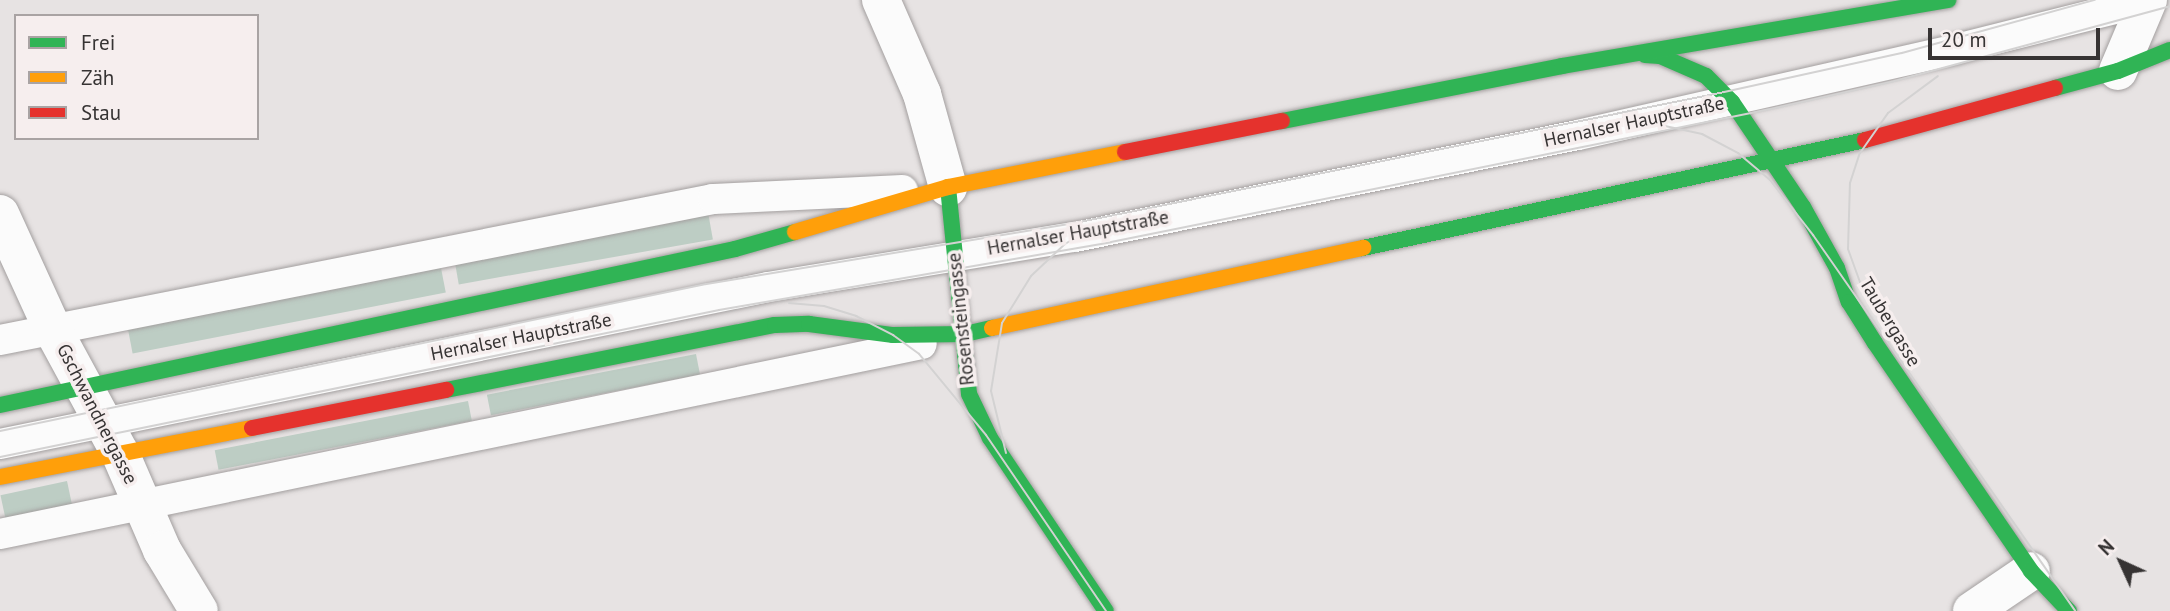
<!DOCTYPE html>
<html>
<head>
<meta charset="utf-8">
<style>
	body { margin:0 }
	#map { position:relative; width:2170px; height:611px; overflow:hidden; background:#e7e3e3; font-family:"PT Sans",sans-serif }
	div>[style] { position:absolute }
	[style*='--x'] { left:calc(var(--x)*1px); top:calc(var(--y)*1px); width:calc(var(--w)*1px); rotate:calc(var(--a)*1deg) }
	.green>* { inset:0; background:#bdcdc4; transform-origin:0 0 }
	.roads { filter:drop-shadow(0 0 2px #a39f9f) drop-shadow(0 0 2px #a39f9f) }
	.lane>* { height:30px; margin:-15px; padding:0 15px; transform-origin:15px; border-radius:15px; background:#fbfbfb }
	.street>* { height:38px; margin:-19px; padding:0 19px; transform-origin:19px; border-radius:19px; background:#fbfbfb }
	.fast>* { height:16px; margin:-8px; padding:0 8px; transform-origin:8px; border-radius:8px; background:#30b455 }
	.slow>* { height:16px; margin:-8px; padding:0 8px; transform-origin:8px; border-radius:8px; background:#ff9f0a }
	.jam>* { height:16px; margin:-8px; padding:0 8px; transform-origin:8px; border-radius:8px; background:#e5322d }
	.tram>* { height:2px; margin:-1px; padding:0 1px; transform-origin:1px; border-radius:1px; background:#d3d2d2 }
	span { translate:-50% -50%; white-space:nowrap; text-align:center; line-height:1.15; -webkit-text-stroke:7px #f6eeee; paint-order:stroke }
	.street-label { font-size:19px; color:#363333 }
	.legend { position:absolute; left:14px; top:14px; width:245px; height:126px; box-sizing:border-box; background:#f6eeee; border:2px solid #a9a3a3; margin:0; padding:9px 12px; list-style:none; font-size:21px; color:#363333 }
	.legend li { display:flex; align-items:center; gap:14px; height:35px }
	.legend b { width:35px; border:2px solid #a9a3a3 }
	.north { position:absolute; left:2086px; top:527px; width:70px; height:70px; -webkit-text-stroke:5px #f6eeee; paint-order:stroke; rotate:315deg; font-size:19px; font-weight:700; line-height:28px; text-align:center; color:#363333 }
	.north::after { content:''; display:block; margin:auto; width:24px; height:32px; background:#363333; clip-path:polygon(50% 0,100% 100%,50% 72%,0 100%) }
	.scale { position:absolute; left:1928px; top:28px; width:172px; height:32px; box-sizing:border-box; border:4px solid #363333; border-top:0; padding-left:9px; font-size:21px; line-height:24px; white-space:nowrap; color:#363333; -webkit-text-stroke:5px #f6eeee; paint-order:stroke }
</style>
</head>
<body>
<div id="map">
	<div class="green">
		<i style="left:708px;top:212px;width:28px;height:258px;rotate:80deg"></i>
		<i style="left:441px;top:268px;width:25px;height:319px;rotate:79deg"></i>
		<i style="left:696px;top:354px;width:21px;height:213px;rotate:79deg"></i>
		<i style="left:468px;top:401px;width:20px;height:258px;rotate:79deg"></i>
		<i style="left:67px;top:481px;width:25px;height:68px;rotate:78deg"></i>
	</div>
	<div class="roads">
		<div class="lane">
			<i style="--x:0;--y:340;--w:727;--a:-11.19"></i>
			<i style="--x:713;--y:199;--w:190;--a:-2.7"></i>
			<i style="--x:0;--y:444;--w:784;--a:-11.55"></i>
			<i style="--x:768;--y:287;--w:311;--a:-9.3"></i>
			<i style="--x:1075;--y:237;--w:513;--a:-11.46"></i>
			<i style="--x:1578;--y:135;--w:388;--a:-12.8"></i>
			<i style="--x:1956;--y:49;--w:201;--a:-14.1"></i>
			<i style="--x:0;--y:534;--w:941;--a:-11.64"></i>
		</div>
		<div class="street">
			<i style="--x:881;--y:0;--w:103;--a:66.4"></i>
			<i style="--x:922;--y:94;--w:97;--a:74.4"></i>
			<i style="--x:2118;--y:71;--w:77;--a:-67.1"></i>
			<i style="--x:0;--y:214;--w:125;--a:65.5"></i>
			<i style="--x:52;--y:328;--w:142;--a:61.5"></i>
			<i style="--x:120;--y:453;--w:106;--a:66.6"></i>
			<i style="--x:162;--y:550;--w:71;--a:58.8"></i>
			<i style="--x:1972;--y:611;--w:71;--a:-34.1"></i>
		</div>
		<div class="fast">
			<i style="--x:1645;--y:55;--w:15;--a:4"></i>
			<i style="--x:1660;--y:56;--w:50;--a:23.5"></i>
			<i style="--x:1706;--y:76;--w:37;--a:45"></i>
			<i style="--x:1732;--y:102;--w:127;--a:55.9"></i>
			<i style="--x:1803;--y:207;--w:70;--a:60.9"></i>
			<i style="--x:1837;--y:268;--w:36;--a:71"></i>
			<i style="--x:1849;--y:302;--w:49;--a:57.6"></i>
			<i style="--x:1875;--y:343;--w:276;--a:55.6"></i>
			<i style="--x:2031;--y:571;--w:55;--a:46.5"></i>
			<i style="--x:2055;--y:88;--w:65;--a:-15.1"></i>
			<i style="--x:2118;--y:71;--w:56;--a:-22"></i>
			<i style="--x:1282;--y:121;--w:285;--a:-11.1"></i>
			<i style="--x:1562;--y:66;--w:392;--a:-9.7"></i>
			<i style="--x:948;--y:187;--w:208;--a:84.2"></i>
			<i style="--x:969;--y:394;--w:49;--a:64.5"></i>
			<i style="--x:990;--y:438;--w:208;--a:56.2"></i>
			<i style="--x:1363;--y:248;--w:513;--a:-12.14"></i>
			<i style="--x:446;--y:390;--w:335;--a:-11.2"></i>
			<i style="--x:775;--y:325;--w:34;--a:-2"></i>
			<i style="--x:809;--y:324;--w:85;--a:7.5"></i>
			<i style="--x:893;--y:335;--w:72;--a:-0.8"></i>
			<i style="--x:965;--y:334;--w:28;--a:-13"></i>
			<i style="--x:0;--y:405;--w:751;--a:-11.98"></i>
			<i style="--x:735;--y:249;--w:62;--a:-15.8"></i>
		</div>
		<div class="slow">
			<i style="--x:795;--y:232;--w:159;--a:-16.4"></i>
			<i style="--x:948;--y:187;--w:180;--a:-11.2"></i>
			<i style="--x:992;--y:328;--w:380;--a:-12.2"></i>
			<i style="--x:0;--y:477;--w:257;--a:-11"></i>
		</div>
		<div class="jam">
			<i style="--x:1865;--y:140;--w:197;--a:-15.3"></i>
			<i style="--x:1125;--y:152;--w:160;--a:-11.2"></i>
			<i style="--x:252;--y:428;--w:198;--a:-11.1"></i>
		</div>
	</div>
	<div class="tram">
		<i style="--x:1623;--y:117;--w:81;--a:12.1"></i>
		<i style="--x:1702;--y:134;--w:41;--a:27.8"></i>
		<i style="--x:1738;--y:153;--w:42;--a:40.2"></i>
		<i style="--x:1770;--y:180;--w:70;--a:52"></i>
		<i style="--x:1813;--y:235;--w:458;--a:55.1"></i>
		<i style="--x:1865;--y:296;--w:50;--a:-109.9"></i>
		<i style="--x:1848;--y:249;--w:66;--a:-88.3"></i>
		<i style="--x:1850;--y:183;--w:32;--a:-72"></i>
		<i style="--x:1860;--y:153;--w:49;--a:-55"></i>
		<i style="--x:1888;--y:113;--w:62;--a:-36.5"></i>
		<i style="--x:789;--y:303;--w:35;--a:5"></i>
		<i style="--x:824;--y:306;--w:34;--a:17"></i>
		<i style="--x:856;--y:316;--w:42;--a:27.2"></i>
		<i style="--x:893;--y:335;--w:32;--a:36"></i>
		<i style="--x:919;--y:354;--w:105;--a:50.4"></i>
		<i style="--x:986;--y:435;--w:213;--a:55.7"></i>
		<i style="--x:0;--y:431;--w:721;--a:-11.76"></i>
		<i style="--x:706;--y:284;--w:379;--a:-9.4"></i>
		<i style="--x:1080;--y:222;--w:657;--a:-11.41"></i>
		<i style="--x:1724;--y:92;--w:182;--a:-12.4"></i>
		<i style="--x:1902;--y:53;--w:200;--a:-15.4"></i>
		<i style="--x:1006;--y:453;--w:64;--a:-103.6"></i>
		<i style="--x:991;--y:391;--w:69;--a:-80.8"></i>
		<i style="--x:1002;--y:323;--w:55;--a:-58.3"></i>
		<i style="--x:1031;--y:276;--w:47;--a:-43.3"></i>
		<i style="--x:1065;--y:244;--w:41;--a:-31"></i>
		<i style="--x:0;--y:457;--w:734;--a:-11.55"></i>
		<i style="--x:719;--y:310;--w:398;--a:-9.8"></i>
		<i style="--x:1111;--y:242;--w:673;--a:-11.39"></i>
		<i style="--x:1771;--y:109;--w:123;--a:-12.7"></i>
		<i style="--x:1891;--y:82;--w:289;--a:-15.2"></i>
	</div>
	<div class="street-label">
		<span style="left:1634px;top:122px;rotate:-12deg">Hernalser Hauptstraße</span>
		<span style="left:1078px;top:233px;rotate:-10deg">Hernalser Hauptstraße</span>
		<span style="left:961px;top:319px;rotate:-96deg">Rosensteingasse</span>
		<span style="left:1890px;top:322px;rotate:59deg">Taubergasse</span>
		<span style="left:521px;top:337px;rotate:-11deg">Hernalser Hauptstraße</span>
		<span style="left:97px;top:414px;rotate:63deg">Gschwandnergasse</span>
	</div>
	<ul class="legend">
	<li><b style="height:9px;background:#30b455"></b>Frei</li>
	<li><b style="height:9px;background:#ff9f0a"></b>Zäh</li>
	<li><b style="height:9px;background:#e5322d"></b>Stau</li>
	</ul>
	<div class="north">N</div>
	<div class="scale">20 m</div>
</div>
</body>
</html>
